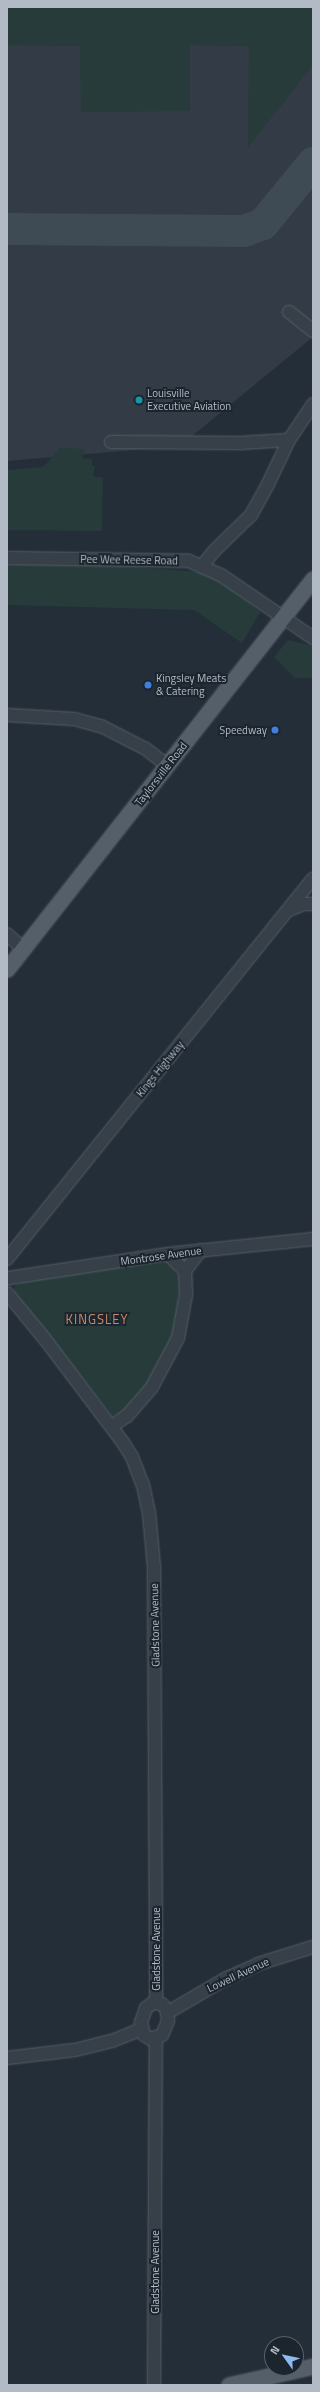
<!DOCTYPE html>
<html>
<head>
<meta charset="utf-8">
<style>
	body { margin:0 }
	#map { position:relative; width:320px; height:2392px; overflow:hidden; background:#242e39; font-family:"Titillium Web",sans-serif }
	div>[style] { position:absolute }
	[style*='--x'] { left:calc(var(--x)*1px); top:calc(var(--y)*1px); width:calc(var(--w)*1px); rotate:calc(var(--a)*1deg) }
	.airport>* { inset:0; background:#323b46 }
	.green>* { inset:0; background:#273b3b }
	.taxiway>* { height:32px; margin:-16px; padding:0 16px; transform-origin:16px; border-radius:16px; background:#3e4a54 }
	.roads { filter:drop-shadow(0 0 1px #555e67) drop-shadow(0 0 1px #555e67) }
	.minor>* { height:12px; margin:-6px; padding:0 6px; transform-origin:6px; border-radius:6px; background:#374049 }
	.major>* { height:15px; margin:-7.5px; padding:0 7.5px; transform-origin:7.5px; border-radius:7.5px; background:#555f69 }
	.dots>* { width:11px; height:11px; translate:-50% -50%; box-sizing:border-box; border:2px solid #1c252e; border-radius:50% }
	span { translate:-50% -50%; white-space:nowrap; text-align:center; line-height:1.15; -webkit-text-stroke:4px #1c252e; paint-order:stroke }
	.poi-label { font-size:11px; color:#b2bbc5 }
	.left { translate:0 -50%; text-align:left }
	.right { translate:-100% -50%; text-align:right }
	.street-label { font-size:11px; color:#b2bbc5 }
	.quarter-label { font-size:13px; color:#cb8b67; letter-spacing:1px }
	.frame { position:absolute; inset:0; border:8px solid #b2bbc5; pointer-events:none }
	.north { position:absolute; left:264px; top:2336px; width:40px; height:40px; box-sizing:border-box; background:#1c252e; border:1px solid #58616a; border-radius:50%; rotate:303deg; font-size:11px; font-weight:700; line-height:16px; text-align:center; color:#b2bbc5 }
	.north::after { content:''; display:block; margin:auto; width:14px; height:18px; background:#8dbbef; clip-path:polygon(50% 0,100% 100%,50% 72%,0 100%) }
</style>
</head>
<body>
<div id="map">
	<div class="airport">
		<i style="clip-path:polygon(7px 7px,313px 7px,313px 337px,180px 446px,7px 461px)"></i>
	</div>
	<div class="green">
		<i style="clip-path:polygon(7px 7px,313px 7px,313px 65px,248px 147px,249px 46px,190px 45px,190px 111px,81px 112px,80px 46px,7px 45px)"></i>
		<i style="clip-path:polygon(60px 448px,84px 449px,83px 458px,92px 459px,92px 466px,95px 466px,93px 476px,103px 478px,102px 531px,7px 530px,7px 470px,43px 467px)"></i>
		<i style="clip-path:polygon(7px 565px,111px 565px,212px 573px,260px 612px,242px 643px,194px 610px,7px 605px)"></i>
		<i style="clip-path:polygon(288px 640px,313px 646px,313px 678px,295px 678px,274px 657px)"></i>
		<i style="clip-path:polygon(163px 1260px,169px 1263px,180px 1278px,176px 1329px,156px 1373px,130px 1405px,118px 1415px,112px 1415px,13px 1290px,16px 1285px,22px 1282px,126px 1264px)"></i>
	</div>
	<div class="taxiway">
		<i style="--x:7;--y:229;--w:237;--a:0.5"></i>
		<i style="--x:244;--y:231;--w:20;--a:-20"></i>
		<i style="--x:263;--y:224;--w:79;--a:-50.7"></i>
	</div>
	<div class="roads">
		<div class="minor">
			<i style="--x:289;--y:312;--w:31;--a:38"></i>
			<i style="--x:111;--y:442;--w:129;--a:0.4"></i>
			<i style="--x:240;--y:443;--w:49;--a:-3.5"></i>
			<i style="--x:7;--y:558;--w:182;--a:0.9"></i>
			<i style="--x:189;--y:561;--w:35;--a:24"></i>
			<i style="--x:221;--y:575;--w:112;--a:34.4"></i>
			<i style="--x:202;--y:566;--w:19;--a:-51"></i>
			<i style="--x:214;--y:551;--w:52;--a:-44.2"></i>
			<i style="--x:251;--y:515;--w:35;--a:-61"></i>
			<i style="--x:268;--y:484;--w:49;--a:-64.5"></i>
			<i style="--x:289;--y:440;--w:43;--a:-56.3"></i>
			<i style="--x:7;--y:715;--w:67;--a:3.4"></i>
			<i style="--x:74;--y:719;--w:28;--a:15"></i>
			<i style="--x:101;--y:726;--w:51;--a:27.1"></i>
			<i style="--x:146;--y:749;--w:28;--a:38"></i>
			<i style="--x:289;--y:910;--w:15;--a:-23"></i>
			<i style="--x:303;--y:904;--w:10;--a:0"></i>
			<i style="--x:7;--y:934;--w:22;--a:43"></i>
			<i style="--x:7;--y:1259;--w:488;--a:-51.2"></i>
			<i style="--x:185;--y:1271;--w:26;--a:-53"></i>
			<i style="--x:9;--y:1278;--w:161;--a:-8.6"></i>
			<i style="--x:168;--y:1254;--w:146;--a:-5.9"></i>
			<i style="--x:7;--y:1293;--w:58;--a:50.6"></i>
			<i style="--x:44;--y:1338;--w:129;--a:52.9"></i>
			<i style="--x:122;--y:1441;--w:19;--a:58"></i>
			<i style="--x:132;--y:1457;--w:30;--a:69"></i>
			<i style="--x:143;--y:1485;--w:29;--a:78"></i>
			<i style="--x:149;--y:1513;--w:54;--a:84.7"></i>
			<i style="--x:154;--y:1567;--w:436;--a:89.7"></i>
			<i style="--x:112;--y:1426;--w:18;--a:-34"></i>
			<i style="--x:127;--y:1416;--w:38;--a:-49"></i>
			<i style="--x:152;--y:1387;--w:55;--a:-62"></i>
			<i style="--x:178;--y:1338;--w:44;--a:-79.5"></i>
			<i style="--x:186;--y:1295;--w:24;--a:-92"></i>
			<i style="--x:185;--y:1271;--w:24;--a:-135"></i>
			<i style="--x:154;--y:2002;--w:9;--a:18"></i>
			<i style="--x:163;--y:2005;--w:7;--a:56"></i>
			<i style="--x:167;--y:2011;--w:10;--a:84"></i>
			<i style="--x:168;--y:2021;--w:15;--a:113"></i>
			<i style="--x:162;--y:2035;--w:12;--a:160"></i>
			<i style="--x:151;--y:2039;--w:8;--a:-150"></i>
			<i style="--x:144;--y:2035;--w:13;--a:-103"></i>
			<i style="--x:141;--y:2022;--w:15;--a:-70"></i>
			<i style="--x:146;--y:2008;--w:10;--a:-37"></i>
			<i style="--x:167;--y:2013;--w:67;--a:-30.4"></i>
			<i style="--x:225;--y:1979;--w:36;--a:-24"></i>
			<i style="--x:258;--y:1964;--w:58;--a:-17.2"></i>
			<i style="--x:7;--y:2058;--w:68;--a:-6.7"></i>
			<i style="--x:75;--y:2050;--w:38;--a:-14"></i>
			<i style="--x:112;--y:2041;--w:31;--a:-22"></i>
			<i style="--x:154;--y:2385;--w:346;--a:-89.7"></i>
		</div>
		<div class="major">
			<i style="--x:7;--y:969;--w:496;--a:-51.9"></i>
			<i style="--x:229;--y:2385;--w:86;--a:-12.7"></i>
		</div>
	</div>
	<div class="dots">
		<i style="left:139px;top:400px;background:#0f9aa8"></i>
		<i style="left:148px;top:685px;background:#3f7fe0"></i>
		<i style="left:275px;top:730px;background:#3f7fe0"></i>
	</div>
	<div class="poi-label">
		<span class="left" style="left:147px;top:400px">Louisville<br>Executive Aviation</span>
		<span class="left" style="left:156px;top:685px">Kingsley Meats<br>&amp; Catering</span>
		<span class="right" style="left:267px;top:730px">Speedway</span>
	</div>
	<div class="street-label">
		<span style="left:129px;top:560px;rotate:1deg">Pee Wee Reese Road</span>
		<span style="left:161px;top:774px;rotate:-52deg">Taylorsville Road</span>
		<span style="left:160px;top:1069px;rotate:-51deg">Kings Highway</span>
		<span style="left:161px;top:1256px;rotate:-8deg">Montrose Avenue</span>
		<span style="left:155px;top:1625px;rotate:-91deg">Gladstone Avenue</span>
		<span style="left:156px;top:1949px;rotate:-90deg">Gladstone Avenue</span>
		<span style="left:238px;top:1975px;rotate:-25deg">Lowell Avenue</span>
		<span style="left:155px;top:2272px;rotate:-90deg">Gladstone Avenue</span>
	</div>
	<div class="quarter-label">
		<span style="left:97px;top:1319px">KINGSLEY</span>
	</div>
	<div class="frame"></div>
	<div class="north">N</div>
</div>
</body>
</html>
